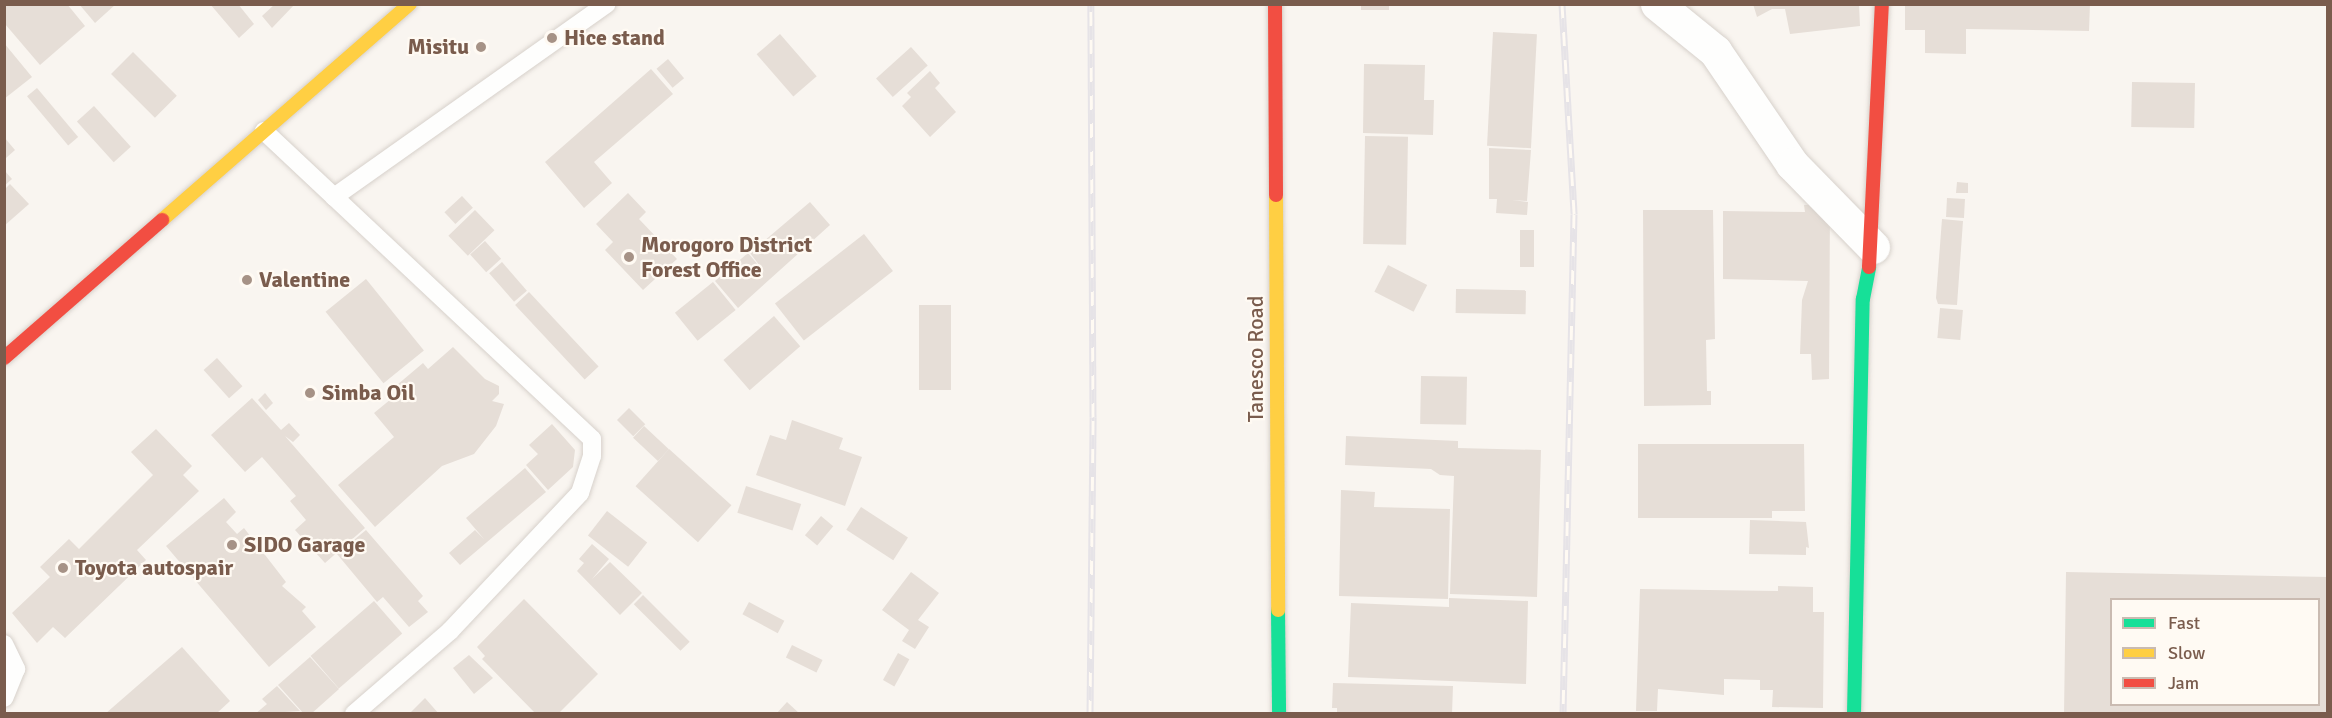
<!DOCTYPE html>
<html>
<head>
<meta charset="utf-8">
<style>
	body { margin:0 }
	#map { position:relative; width:2332px; height:718px; overflow:hidden; background:#f9f5f0; font-family:Signika,sans-serif }
	div>[style] { position:absolute }
	[style*='--x'] { left:calc(var(--x)*1px); top:calc(var(--y)*1px); width:calc(var(--w)*1px); rotate:calc(var(--a)*1deg) }
	.building>* { inset:0; background:#e6ded7; transform-origin:0 0 }
	.roads { filter:drop-shadow(0 0 2px #d7d1cb) drop-shadow(0 0 2px #d7d1cb) }
	.lane>* { height:18px; margin:-9px; padding:0 9px; transform-origin:9px; border-radius:9px; background:#fefefd }
	.street>* { height:33px; margin:-16.5px; padding:0 16.5px; transform-origin:16.5px; border-radius:16.5px; background:#fefefd }
	.fast>* { height:14px; margin:-7px; padding:0 7px; transform-origin:7px; border-radius:7px; background:#16e098 }
	.slow>* { height:14px; margin:-7px; padding:0 7px; transform-origin:7px; border-radius:7px; background:#ffcf43 }
	.jam>* { height:14px; margin:-7px; padding:0 7px; transform-origin:7px; border-radius:7px; background:#f24e42 }
	.rail>* { height:7px; margin-top:-3.5px; transform-origin:0; background:repeating-linear-gradient(90deg,#fffaf3 0 14px,#e6e3e7 0 28px); box-sizing:border-box; border-block:2px solid #e6e3e7 }
	.dots>* { width:16px; height:16px; translate:-50% -50%; box-sizing:border-box; border:3px solid #fffaf3; border-radius:50% }
	span { translate:-50% -50%; white-space:nowrap; text-align:center; line-height:1.15; -webkit-text-stroke:4.5px #fffaf3; paint-order:stroke }
	.poi-label { font-size:22px; color:#7a5c4d; font-weight:700 }
	.left { translate:0 -50%; text-align:left }
	.right { translate:-100% -50%; text-align:right }
	.street-label { font-size:22px; color:#7a5c4d }
	.frame { position:absolute; inset:0; border:6px solid #7a5c4d; pointer-events:none }
	.legend { position:absolute; left:2110px; top:598px; width:210px; height:108px; box-sizing:border-box; background:#fffaf3; border:2px solid #cabbb1; margin:0; padding:8px 10px; list-style:none; font-size:18px; color:#7a5c4d }
	.legend li { display:flex; align-items:center; gap:12px; height:30px }
	.legend b { width:30px; border:2px solid #cabbb1 }
</style>
</head>
<body>
<div id="map">
	<div class="building">
		<i style="clip-path:polygon(5px 4px,67px 4px,85px 26px,40px 65px,5px 24px)"></i>
		<i style="clip-path:polygon(79px 4px,116px 4px,95px 23px)"></i>
		<i style="clip-path:polygon(210px 4px,238px 4px,254px 24px,239px 38px)"></i>
		<i style="clip-path:polygon(275px 4px,295px 4px,272px 28px,262px 16px)"></i>
		<i style="left:1361px;top:4px;width:28px;height:6px"></i>
		<i style="clip-path:polygon(1753px 4px,1859px 4px,1860px 26px,1790px 34px,1785px 9px,1772px 9px,1757px 17px)"></i>
		<i style="clip-path:polygon(1905px 4px,2090px 4px,2089px 31px,1966px 29px,1966px 54px,1925px 53px,1925px 30px,1905px 30px)"></i>
		<i style="left:1493px;top:32px;width:44px;height:114px;rotate:3deg"></i>
		<i style="left:780px;top:34px;width:56px;height:31px;rotate:49deg"></i>
		<i style="clip-path:polygon(4px 43px,32px 77px,4px 99px)"></i>
		<i style="left:911px;top:47px;width:25px;height:47px;rotate:48deg"></i>
		<i style="left:133px;top:52px;width:62px;height:31px;rotate:45deg"></i>
		<i style="left:668px;top:59px;width:25px;height:15px;rotate:50deg"></i>
		<i style="clip-path:polygon(1364px 64px,1425px 65px,1424px 100px,1434px 100px,1433px 135px,1363px 133px)"></i>
		<i style="clip-path:polygon(651px 69px,673px 94px,594px 162px,612px 183px,584px 208px,545px 162px)"></i>
		<i style="clip-path:polygon(930px 71px,940px 83px,935px 88px,956px 112px,930px 137px,902px 106px,911px 97px,907px 93px)"></i>
		<i style="left:2132px;top:82px;width:63px;height:45px;rotate:1deg"></i>
		<i style="left:37px;top:88px;width:64px;height:13px;rotate:50deg"></i>
		<i style="left:94px;top:106px;width:55px;height:23px;rotate:48deg"></i>
		<i style="left:1365px;top:136px;width:43px;height:108px;rotate:1deg"></i>
		<i style="clip-path:polygon(4px 137px,15px 150px,6px 158px,4px 156px)"></i>
		<i style="clip-path:polygon(1489px 148px,1531px 150px,1527px 201px,1512px 200px,1528px 202px,1527px 215px,1496px 213px,1497px 199px,1489px 199px)"></i>
		<i style="clip-path:polygon(4px 170px,12px 179px,4px 186px)"></i>
		<i style="clip-path:polygon(1957px 182px,1968px 183px,1968px 193px,1956px 193px)"></i>
		<i style="clip-path:polygon(10px 184px,29px 204px,4px 226px,4px 190px)"></i>
		<i style="clip-path:polygon(628px 193px,646px 212px,639px 219px,677px 259px,643px 290px,605px 250px,613px 242px,596px 224px)"></i>
		<i style="left:462px;top:196px;width:16px;height:24px;rotate:47deg"></i>
		<i style="left:1947px;top:198px;width:18px;height:19px;rotate:3deg"></i>
		<i style="clip-path:polygon(810px 202px,830px 225px,738px 308px,715px 281px,748px 253px,766px 274px,750px 253px)"></i>
		<i style="clip-path:polygon(1804px 205px,1830px 205px,1829px 379px,1812px 380px,1811px 354px,1800px 354px,1802px 300px,1808px 281px,1723px 279px,1723px 211px,1805px 212px)"></i>
		<i style="left:475px;top:210px;width:28px;height:37px;rotate:46deg"></i>
		<i style="clip-path:polygon(1643px 210px,1713px 210px,1715px 339px,1706px 340px,1707px 391px,1711px 391px,1711px 405px,1644px 406px)"></i>
		<i style="clip-path:polygon(1942px 219px,1963px 221px,1957px 305px,1938px 304px,1936px 298px)"></i>
		<i style="left:1520px;top:230px;width:14px;height:37px"></i>
		<i style="left:864px;top:234px;width:47px;height:113px;rotate:52deg"></i>
		<i style="left:485px;top:241px;width:24px;height:20px;rotate:48deg"></i>
		<i style="left:502px;top:262px;width:38px;height:17px;rotate:49deg"></i>
		<i style="left:1388px;top:265px;width:44px;height:30px;rotate:27deg"></i>
		<i style="left:366px;top:279px;width:92px;height:52px;rotate:51deg"></i>
		<i style="left:713px;top:282px;width:36px;height:49px;rotate:51deg"></i>
		<i style="left:1456px;top:289px;width:70px;height:24px;rotate:1deg"></i>
		<i style="left:529px;top:292px;width:102px;height:19px;rotate:47deg"></i>
		<i style="left:919px;top:305px;width:32px;height:85px"></i>
		<i style="left:1940px;top:308px;width:23px;height:30px;rotate:5deg"></i>
		<i style="left:774px;top:316px;width:40px;height:67px;rotate:49deg"></i>
		<i style="clip-path:polygon(453px 347px,485px 379px,499px 386px,499px 394px,492px 401px,504px 404px,496px 426px,474px 454px,442px 466px,375px 527px,338px 485px,394px 437px,374px 413px,402px 390px,397px 385px,423px 363px,428px 369px)"></i>
		<i style="left:217px;top:358px;width:38px;height:18px;rotate:48deg"></i>
		<i style="left:1421px;top:376px;width:46px;height:48px;rotate:1deg"></i>
		<i style="clip-path:polygon(265px 393px,273px 403px,266px 410px,258px 400px)"></i>
		<i style="clip-path:polygon(252px 398px,281px 430px,289px 423px,300px 435px,293px 442px,285px 436px,365px 528px,325px 563px,295px 530px,306px 520px,290px 501px,296px 496px,262px 457px,245px 472px,211px 435px)"></i>
		<i style="left:629px;top:408px;width:23px;height:17px;rotate:45deg"></i>
		<i style="clip-path:polygon(792px 420px,843px 438px,839px 449px,862px 457px,845px 506px,756px 475px,770px 435px,786px 440px)"></i>
		<i style="clip-path:polygon(552px 424px,575px 450px,573px 467px,548px 490px,526px 465px,538px 454px,529px 445px)"></i>
		<i style="left:644px;top:426px;width:34px;height:16px;rotate:43deg"></i>
		<i style="clip-path:polygon(156px 429px,192px 466px,183px 475px,199px 491px,137px 550px,146px 560px,65px 638px,53px 627px,37px 643px,12px 613px,50px 577px,40px 567px,69px 539px,79px 549px,153px 475px,131px 452px)"></i>
		<i style="clip-path:polygon(1346px 436px,1458px 441px,1458px 448px,1541px 450px,1537px 597px,1450px 594px,1454px 476px,1440px 475px,1431px 469px,1345px 465px)"></i>
		<i style="clip-path:polygon(1638px 444px,1804px 444px,1805px 511px,1772px 511px,1772px 518px,1638px 518px)"></i>
		<i style="left:669px;top:449px;width:84px;height:50px;rotate:42deg"></i>
		<i style="clip-path:polygon(525px 468px,546px 492px,460px 565px,449px 553px,475px 530px,484px 539px,466px 518px)"></i>
		<i style="left:746px;top:486px;width:58px;height:28px;rotate:18deg"></i>
		<i style="clip-path:polygon(1341px 490px,1375px 492px,1374px 507px,1450px 509px,1448px 599px,1339px 596px)"></i>
		<i style="clip-path:polygon(224px 498px,236px 512px,226px 522px,237px 534px,244px 528px,286px 582px,282px 586px,306px 607px,302px 611px,316px 627px,269px 667px,166px 546px)"></i>
		<i style="left:861px;top:507px;width:56px;height:27px;rotate:33deg"></i>
		<i style="left:607px;top:511px;width:51px;height:31px;rotate:38deg"></i>
		<i style="left:821px;top:516px;width:16px;height:25px;rotate:40deg"></i>
		<i style="clip-path:polygon(1750px 520px,1806px 522px,1809px 548px,1806px 547px,1806px 555px,1749px 554px)"></i>
		<i style="clip-path:polygon(366px 530px,423px 596px,418px 601px,428px 612px,409px 627px,383px 597px,377px 602px,337px 554px)"></i>
		<i style="clip-path:polygon(592px 544px,609px 559px,592px 579px,610px 562px,642px 593px,620px 615px,577px 571px,584px 563px,579px 559px)"></i>
		<i style="clip-path:polygon(911px 572px,939px 593px,918px 620px,929px 627px,915px 649px,902px 641px,909px 630px,882px 610px)"></i>
		<i style="clip-path:polygon(evenodd,2066px 572px,2328px 577px,2328px 714px,2064px 714px,2066px 572px,2112px 600px,2318px 600px,2318px 704px,2112px 704px,2112px 600px)"></i>
		<i style="clip-path:polygon(1778px 586px,1813px 587px,1813px 612px,1824px 612px,1823px 708px,1772px 707px,1773px 690px,1760px 690px,1760px 680px,1724px 679px,1724px 695px,1658px 689px,1657px 711px,1636px 711px,1640px 589px,1778px 591px)"></i>
		<i style="left:643px;top:595px;width:66px;height:13px;rotate:45deg"></i>
		<i style="clip-path:polygon(1449px 598px,1528px 601px,1526px 684px,1348px 677px,1351px 603px,1449px 607px)"></i>
		<i style="clip-path:polygon(524px 599px,598px 674px,558px 714px,536px 714px,482px 659px,485px 656px,477px 647px)"></i>
		<i style="left:374px;top:601px;width:43px;height:84px;rotate:49deg"></i>
		<i style="left:749px;top:602px;width:40px;height:14px;rotate:28deg"></i>
		<i style="left:792px;top:645px;width:34px;height:14px;rotate:26deg"></i>
		<i style="clip-path:polygon(182px 647px,230px 701px,216px 714px,105px 714px)"></i>
		<i style="left:898px;top:653px;width:13px;height:31px;rotate:29deg"></i>
		<i style="clip-path:polygon(469px 655px,493px 678px,474px 694px,453px 668px)"></i>
		<i style="clip-path:polygon(310px 657px,339px 689px,311px 714px,304px 714px,278px 685px)"></i>
		<i style="clip-path:polygon(1333px 683px,1453px 686px,1452px 714px,1337px 714px,1337px 708px,1332px 708px)"></i>
		<i style="clip-path:polygon(277px 686px,300px 711px,255px 714px,267px 704px,262px 699px)"></i>
		<i style="clip-path:polygon(425px 698px,439px 714px,409px 714px)"></i>
		<i style="clip-path:polygon(787px 702px,800px 714px,776px 714px)"></i>
	</div>
	<div class="roads">
		<div class="lane">
			<i style="--x:264;--y:131;--w:450;--a:43.2"></i>
			<i style="--x:592;--y:439;--w:17;--a:90"></i>
			<i style="--x:592;--y:456;--w:39;--a:108"></i>
			<i style="--x:580;--y:493;--w:190;--a:133.3"></i>
			<i style="--x:450;--y:631;--w:127;--a:139.2"></i>
			<i style="--x:334;--y:197;--w:334;--a:-35.3"></i>
			<i style="--x:4;--y:644;--w:28;--a:64"></i>
			<i style="--x:16;--y:669;--w:31;--a:112"></i>
		</div>
		<div class="street">
			<i style="--x:1657;--y:4;--w:75;--a:39"></i>
			<i style="--x:1715;--y:51;--w:137;--a:55.7"></i>
			<i style="--x:1792;--y:164;--w:116;--a:45.7"></i>
		</div>
		<div class="fast">
			<i style="--x:1278;--y:610;--w:104;--a:89.4"></i>
			<i style="--x:1854;--y:714;--w:415;--a:-88.8"></i>
			<i style="--x:1863;--y:299;--w:33;--a:-79"></i>
		</div>
		<div class="slow">
			<i style="--x:1276;--y:195;--w:415;--a:89.7"></i>
			<i style="--x:162;--y:220;--w:329;--a:-41.1"></i>
		</div>
		<div class="jam">
			<i style="--x:1275;--y:4;--w:191;--a:89.7"></i>
			<i style="--x:1869;--y:267;--w:263;--a:-87.2"></i>
			<i style="--x:4;--y:358;--w:210;--a:-41.1"></i>
		</div>
	</div>
	<div class="rail">
		<i style="--x:1562;--y:4;--w:210;--a:86.7"></i>
		<i style="--x:1574;--y:214;--w:500;--a:91.26"></i>
		<i style="--x:1090;--y:714;--w:297;--a:-89.4"></i>
		<i style="--x:1093;--y:417;--w:413;--a:-90.3"></i>
	</div>
	<div class="dots">
		<i style="left:552px;top:38px;background:#a69286"></i>
		<i style="left:481px;top:47px;background:#a69286"></i>
		<i style="left:629px;top:257px;background:#a69286"></i>
		<i style="left:247px;top:280px;background:#a69286"></i>
		<i style="left:310px;top:393px;background:#a69286"></i>
		<i style="left:232px;top:545px;background:#a69286"></i>
		<i style="left:63px;top:568px;background:#a69286"></i>
	</div>
	<div class="poi-label">
		<span class="left" style="left:564px;top:38px">Hice stand</span>
		<span class="right" style="left:469px;top:47px">Misitu</span>
		<span class="left" style="left:641px;top:257px">Morogoro District<br>Forest Office</span>
		<span class="left" style="left:259px;top:280px">Valentine</span>
		<span class="left" style="left:322px;top:393px">Simba Oil</span>
		<span class="left" style="left:244px;top:545px">SIDO Garage</span>
		<span class="left" style="left:75px;top:568px">Toyota autospair</span>
	</div>
	<div class="street-label">
		<span style="left:1256px;top:359px;rotate:-90deg">Tanesco Road</span>
	</div>
	<div class="frame"></div>
	<ul class="legend">
	<li><b style="height:8px;background:#16e098"></b>Fast</li>
	<li><b style="height:8px;background:#ffcf43"></b>Slow</li>
	<li><b style="height:8px;background:#f24e42"></b>Jam</li>
	</ul>
</div>
</body>
</html>
